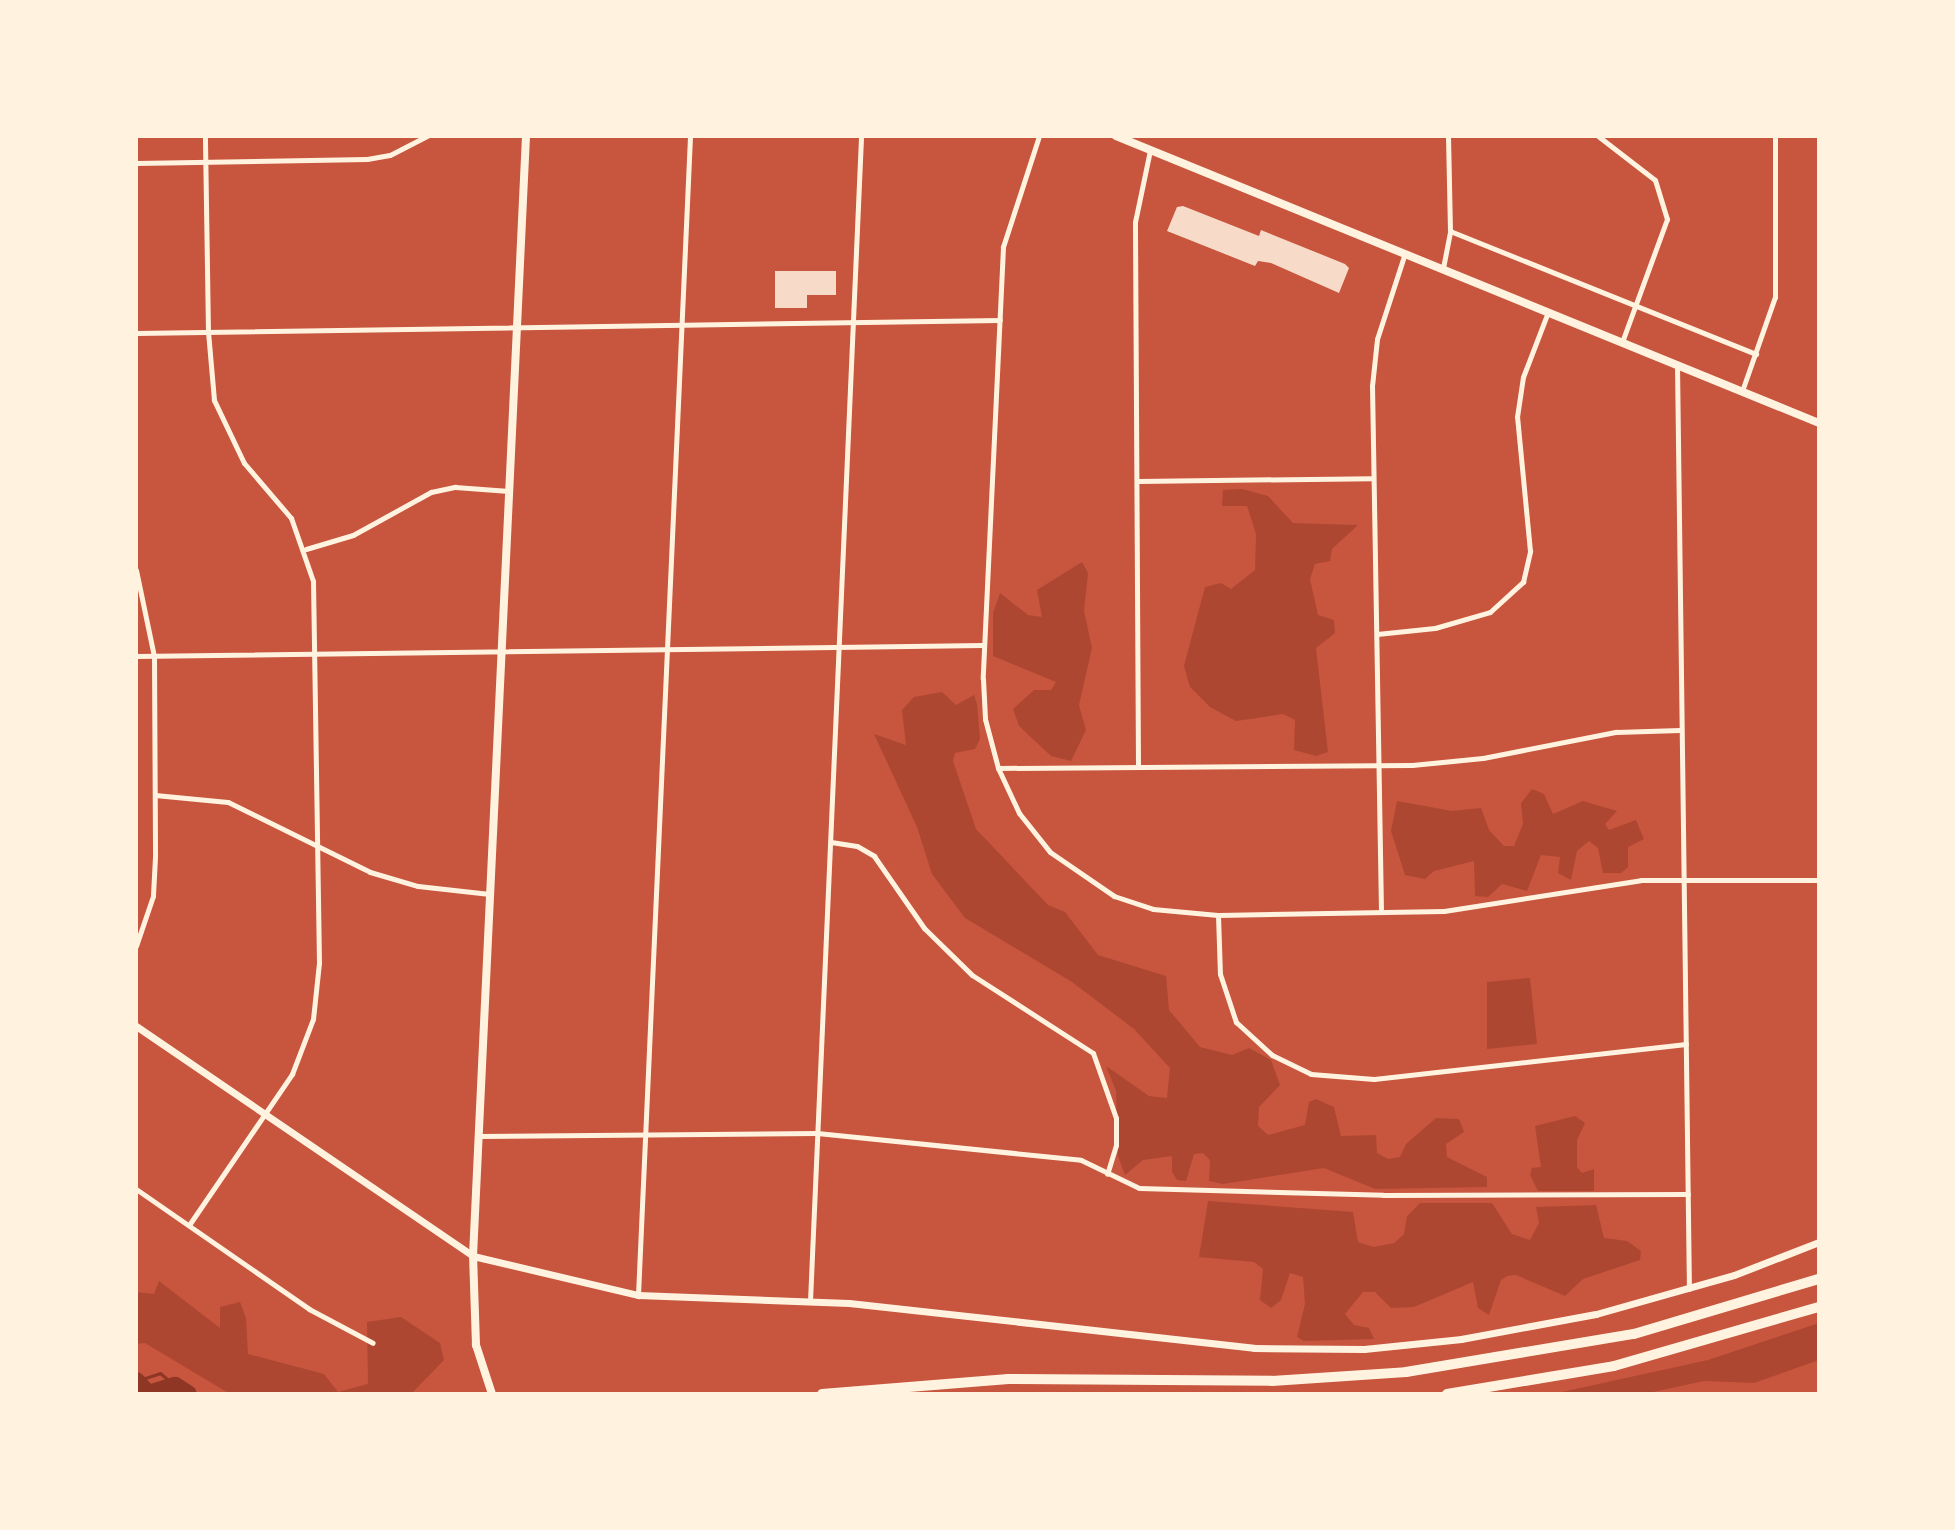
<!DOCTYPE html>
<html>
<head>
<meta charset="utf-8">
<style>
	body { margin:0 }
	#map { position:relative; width:1955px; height:1530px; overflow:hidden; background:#c8553d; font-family:"Source Serif 4",serif }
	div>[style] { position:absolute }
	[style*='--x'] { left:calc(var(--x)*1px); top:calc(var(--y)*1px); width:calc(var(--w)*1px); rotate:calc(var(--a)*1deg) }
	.green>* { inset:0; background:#ae4732 }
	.stream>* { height:3px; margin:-1.5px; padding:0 1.5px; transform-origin:1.5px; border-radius:1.5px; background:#8f3625 }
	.river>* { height:18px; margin:-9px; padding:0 9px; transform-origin:9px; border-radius:9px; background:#8f3625 }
	.building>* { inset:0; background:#f7dbc8 }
	.minor>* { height:5px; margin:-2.5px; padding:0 2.5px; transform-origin:2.5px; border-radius:2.5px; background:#fff3e0 }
	.tertiary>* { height:7px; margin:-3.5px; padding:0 3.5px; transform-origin:3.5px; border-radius:3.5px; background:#fff3e0 }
	.primary>* { height:8px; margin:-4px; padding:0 4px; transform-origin:4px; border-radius:4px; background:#fff3e0 }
	.motorway>* { height:10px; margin:-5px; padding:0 5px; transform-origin:5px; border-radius:5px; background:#fff3e0 }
	span { translate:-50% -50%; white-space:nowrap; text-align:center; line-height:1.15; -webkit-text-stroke:8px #fff3e0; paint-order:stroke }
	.frame { position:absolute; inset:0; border:138px solid #fff3e0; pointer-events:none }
</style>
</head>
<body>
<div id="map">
	<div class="green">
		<i style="clip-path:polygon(1242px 489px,1268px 496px,1293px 523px,1358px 525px,1332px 549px,1330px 561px,1315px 564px,1310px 579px,1318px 615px,1334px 620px,1335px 633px,1316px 648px,1328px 752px,1316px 756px,1294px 750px,1295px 720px,1283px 714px,1236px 721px,1210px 707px,1190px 687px,1184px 666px,1205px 587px,1221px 583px,1231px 589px,1255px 570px,1256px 534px,1247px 506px,1222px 506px,1223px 490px)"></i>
		<i style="clip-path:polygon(1082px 562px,1088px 573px,1084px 611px,1092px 648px,1079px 705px,1086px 730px,1071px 761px,1051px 756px,1019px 726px,1013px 709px,1034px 690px,1051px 690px,1056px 682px,993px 656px,993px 613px,1000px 593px,1028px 615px,1042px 617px,1037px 590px)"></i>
		<i style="clip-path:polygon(942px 692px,956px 705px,974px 695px,977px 704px,980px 739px,975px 749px,955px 753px,953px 761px,976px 829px,1048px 905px,1065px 912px,1098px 955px,1166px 976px,1169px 1010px,1200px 1047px,1232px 1055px,1249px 1048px,1271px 1060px,1280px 1085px,1259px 1107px,1258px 1126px,1268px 1135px,1305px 1125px,1309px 1102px,1316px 1099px,1334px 1107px,1341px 1136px,1376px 1135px,1377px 1153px,1388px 1159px,1400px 1157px,1406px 1144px,1436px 1118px,1459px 1119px,1464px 1132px,1446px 1144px,1447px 1157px,1487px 1177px,1487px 1187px,1375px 1189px,1324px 1168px,1223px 1184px,1209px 1181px,1210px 1160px,1203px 1153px,1194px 1154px,1186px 1181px,1177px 1180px,1172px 1172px,1172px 1156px,1143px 1160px,1125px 1175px,1118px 1156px,1116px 1091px,1106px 1066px,1149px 1096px,1167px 1098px,1170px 1068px,1134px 1029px,1072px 982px,965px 918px,932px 874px,917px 827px,874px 734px,906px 745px,902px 710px,914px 697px)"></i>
		<i style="clip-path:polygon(1532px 789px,1544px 794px,1553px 814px,1583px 801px,1617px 811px,1605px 824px,1609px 830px,1636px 820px,1644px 839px,1628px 847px,1628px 867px,1621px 873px,1603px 873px,1598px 848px,1589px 841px,1577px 851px,1571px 880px,1558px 873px,1560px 857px,1541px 855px,1527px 891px,1502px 884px,1488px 897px,1475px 896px,1474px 861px,1434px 871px,1425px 879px,1405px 875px,1391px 831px,1397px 801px,1452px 811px,1481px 808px,1489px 830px,1504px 846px,1514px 846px,1523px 824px,1521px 803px)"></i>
		<i style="clip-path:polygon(1530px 978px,1537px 1044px,1487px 1049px,1487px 982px)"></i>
		<i style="clip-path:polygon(1575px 1116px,1585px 1123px,1577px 1140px,1577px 1167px,1582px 1173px,1594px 1169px,1594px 1191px,1538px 1191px,1530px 1175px,1532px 1168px,1541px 1167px,1535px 1126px)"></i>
		<i style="clip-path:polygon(1208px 1201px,1353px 1212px,1358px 1242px,1374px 1247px,1394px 1243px,1404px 1234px,1407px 1216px,1420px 1203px,1492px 1203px,1512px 1234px,1530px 1240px,1539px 1223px,1536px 1207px,1596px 1205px,1604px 1238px,1627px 1241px,1641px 1251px,1640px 1260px,1583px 1279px,1565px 1296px,1516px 1275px,1507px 1276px,1501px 1280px,1489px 1315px,1478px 1308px,1473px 1282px,1414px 1307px,1391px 1308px,1375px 1292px,1363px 1292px,1345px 1314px,1354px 1325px,1369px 1328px,1374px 1339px,1304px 1341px,1297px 1337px,1305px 1304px,1303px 1277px,1290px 1273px,1281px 1300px,1271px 1308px,1260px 1300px,1263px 1269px,1254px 1262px,1199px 1257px)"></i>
		<i style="clip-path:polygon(159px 1281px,220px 1328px,220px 1307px,240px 1302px,246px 1318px,248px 1354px,324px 1374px,338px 1392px,368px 1384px,367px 1322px,401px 1317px,440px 1343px,444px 1360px,411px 1394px,230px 1394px,145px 1343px,136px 1344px,136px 1292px,154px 1294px)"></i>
		<i style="clip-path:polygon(1819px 1323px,1819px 1360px,1754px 1383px,1704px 1381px,1644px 1394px,1553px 1394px,1708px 1360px)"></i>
	</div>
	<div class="stream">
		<i style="--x:136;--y:1381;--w:25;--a:-18"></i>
		<i style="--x:160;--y:1373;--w:20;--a:41"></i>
	</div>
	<div class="river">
		<i style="--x:136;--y:1381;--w:18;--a:47"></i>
		<i style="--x:148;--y:1394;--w:28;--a:-17"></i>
		<i style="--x:175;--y:1386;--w:15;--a:32"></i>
	</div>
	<div class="building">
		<i style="clip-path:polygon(1183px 206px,1259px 236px,1261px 230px,1345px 264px,1349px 268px,1339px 293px,1271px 263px,1258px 261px,1255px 266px,1167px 231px,1177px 207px)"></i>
		<i style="clip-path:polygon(775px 271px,836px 271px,836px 295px,807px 295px,807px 308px,775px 308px)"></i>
	</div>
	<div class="minor">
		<i style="--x:1039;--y:136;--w:117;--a:108"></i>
		<i style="--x:1003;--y:247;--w:432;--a:92.7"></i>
		<i style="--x:983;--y:679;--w:40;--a:87.1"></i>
		<i style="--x:985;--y:719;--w:51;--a:75.1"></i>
		<i style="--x:998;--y:768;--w:50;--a:65"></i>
		<i style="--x:1019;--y:813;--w:50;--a:51.5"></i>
		<i style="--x:1050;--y:852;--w:78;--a:34.5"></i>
		<i style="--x:1114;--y:896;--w:41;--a:18.4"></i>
		<i style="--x:1153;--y:909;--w:65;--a:5.3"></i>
		<i style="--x:1218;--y:915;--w:226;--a:-1"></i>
		<i style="--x:1444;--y:911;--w:199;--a:-8.9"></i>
		<i style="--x:1641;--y:880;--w:178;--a:0"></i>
		<i style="--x:1598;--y:136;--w:72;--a:37.7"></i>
		<i style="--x:1655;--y:180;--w:41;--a:72.9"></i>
		<i style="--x:1667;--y:219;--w:131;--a:110.1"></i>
		<i style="--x:136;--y:163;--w:231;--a:-1"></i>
		<i style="--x:367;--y:159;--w:23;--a:-10"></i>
		<i style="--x:390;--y:155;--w:42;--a:-27.2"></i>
		<i style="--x:1450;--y:231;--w:330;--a:21.9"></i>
		<i style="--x:1443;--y:268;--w:38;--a:-79"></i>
		<i style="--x:1450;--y:231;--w:95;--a:-91.2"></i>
		<i style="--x:136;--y:333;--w:864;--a:-0.86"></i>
		<i style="--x:1677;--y:364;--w:925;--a:89.26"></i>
		<i style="--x:1742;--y:391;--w:100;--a:-70.7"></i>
		<i style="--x:1775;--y:297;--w:161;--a:-90"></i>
		<i style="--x:1138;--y:481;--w:234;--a:-0.7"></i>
		<i style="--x:306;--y:549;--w:49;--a:-16.6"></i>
		<i style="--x:353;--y:535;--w:89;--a:-28.9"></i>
		<i style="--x:431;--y:492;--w:25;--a:-12"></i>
		<i style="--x:455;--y:487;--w:54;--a:4.2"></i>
		<i style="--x:136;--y:570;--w:88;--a:78.2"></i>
		<i style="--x:154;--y:656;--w:201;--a:89.7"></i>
		<i style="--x:155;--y:857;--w:39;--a:93"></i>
		<i style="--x:153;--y:896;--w:53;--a:108.8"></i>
		<i style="--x:1377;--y:634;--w:58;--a:-5.9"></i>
		<i style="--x:1435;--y:628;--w:57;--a:-16.2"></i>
		<i style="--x:1490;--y:612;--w:45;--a:-42.3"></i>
		<i style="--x:1523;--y:582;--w:32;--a:-77"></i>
		<i style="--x:1530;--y:551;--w:135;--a:-95.5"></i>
		<i style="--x:1517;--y:417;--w:40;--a:-81.5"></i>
		<i style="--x:1523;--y:377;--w:70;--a:-69"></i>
		<i style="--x:136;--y:656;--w:847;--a:-0.74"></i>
		<i style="--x:1138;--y:766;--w:544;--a:-90.32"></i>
		<i style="--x:1135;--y:222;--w:74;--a:-78.2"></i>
		<i style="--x:998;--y:768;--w:414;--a:-0.4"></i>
		<i style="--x:1412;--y:765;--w:71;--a:-5.6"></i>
		<i style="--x:1483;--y:758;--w:136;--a:-11.1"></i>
		<i style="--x:1616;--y:732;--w:64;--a:-1.8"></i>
		<i style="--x:155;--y:795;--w:73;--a:5.5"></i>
		<i style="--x:228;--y:802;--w:158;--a:26.2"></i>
		<i style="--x:370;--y:872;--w:50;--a:16.3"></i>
		<i style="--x:418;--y:886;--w:72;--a:6.3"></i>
		<i style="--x:831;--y:842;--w:26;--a:9"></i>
		<i style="--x:857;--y:846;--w:20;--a:30"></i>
		<i style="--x:874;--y:856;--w:88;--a:55.2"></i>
		<i style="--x:924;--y:928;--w:67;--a:44.4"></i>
		<i style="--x:972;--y:975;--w:144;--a:32.8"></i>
		<i style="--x:1093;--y:1053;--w:69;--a:70.5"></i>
		<i style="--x:1116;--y:1118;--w:27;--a:90"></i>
		<i style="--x:1116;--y:1145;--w:30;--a:107"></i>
		<i style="--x:1381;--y:911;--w:525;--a:-90.98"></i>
		<i style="--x:1372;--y:386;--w:47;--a:-83.9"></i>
		<i style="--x:1377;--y:339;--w:90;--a:-72"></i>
		<i style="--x:1218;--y:915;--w:59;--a:88.1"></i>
		<i style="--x:1220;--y:974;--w:51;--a:71.6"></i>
		<i style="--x:1236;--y:1022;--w:49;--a:42.5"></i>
		<i style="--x:1272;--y:1055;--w:43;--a:26"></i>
		<i style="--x:1311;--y:1074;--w:63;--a:4.5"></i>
		<i style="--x:1374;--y:1079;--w:314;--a:-6.4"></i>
		<i style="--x:479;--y:1136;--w:338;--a:-0.5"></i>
		<i style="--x:817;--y:1133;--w:265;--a:5.8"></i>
		<i style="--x:1081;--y:1160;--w:64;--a:25.8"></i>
		<i style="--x:1139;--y:1188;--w:244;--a:1.6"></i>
		<i style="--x:1383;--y:1195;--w:305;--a:-0.2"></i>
		<i style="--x:136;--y:1189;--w:211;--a:34.7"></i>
		<i style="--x:309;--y:1309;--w:72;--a:28"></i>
		<i style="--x:189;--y:1225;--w:183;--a:-55.7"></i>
		<i style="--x:292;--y:1074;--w:59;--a:-69.1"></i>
		<i style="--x:313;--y:1019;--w:56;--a:-83.9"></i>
		<i style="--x:319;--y:963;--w:382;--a:-90.9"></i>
		<i style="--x:313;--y:581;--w:67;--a:-109.2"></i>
		<i style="--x:291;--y:518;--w:72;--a:-130.5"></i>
		<i style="--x:244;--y:463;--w:70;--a:-115.5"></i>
		<i style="--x:214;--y:400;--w:68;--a:-95"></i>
		<i style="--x:208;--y:332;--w:196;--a:-90.9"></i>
		<i style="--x:638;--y:1295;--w:1160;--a:-87.43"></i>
		<i style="--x:810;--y:1301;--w:1166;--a:-87.49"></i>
	</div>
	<div class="tertiary">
		<i style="--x:136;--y:1026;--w:408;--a:34.3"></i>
		<i style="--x:473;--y:1256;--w:170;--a:13.3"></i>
		<i style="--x:638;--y:1295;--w:211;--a:2.2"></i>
		<i style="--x:849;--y:1303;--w:407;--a:6.3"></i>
		<i style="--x:1254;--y:1348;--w:110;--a:0.5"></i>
		<i style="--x:1364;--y:1349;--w:98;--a:-5.9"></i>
		<i style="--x:1461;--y:1339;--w:137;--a:-10.5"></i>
		<i style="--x:1596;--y:1314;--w:143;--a:-15.8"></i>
		<i style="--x:1734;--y:1275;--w:91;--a:-21.2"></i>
	</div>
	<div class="primary">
		<i style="--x:1116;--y:136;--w:759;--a:22.21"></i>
		<i style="--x:492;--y:1394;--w:52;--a:-108.1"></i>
		<i style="--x:476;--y:1345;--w:89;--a:-91.9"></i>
		<i style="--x:473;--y:1256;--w:1121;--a:-87.29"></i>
	</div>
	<div class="motorway">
		<i style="--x:822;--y:1394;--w:187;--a:-4.6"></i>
		<i style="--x:1008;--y:1379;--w:264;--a:0.4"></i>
		<i style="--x:1272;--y:1381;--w:134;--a:-3.8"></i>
		<i style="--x:1406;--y:1372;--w:231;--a:-9.5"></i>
		<i style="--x:1634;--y:1334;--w:193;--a:-16.6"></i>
		<i style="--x:1447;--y:1394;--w:169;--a:-9.5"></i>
		<i style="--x:1614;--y:1366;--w:213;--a:-16.1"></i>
	</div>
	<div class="frame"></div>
</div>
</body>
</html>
